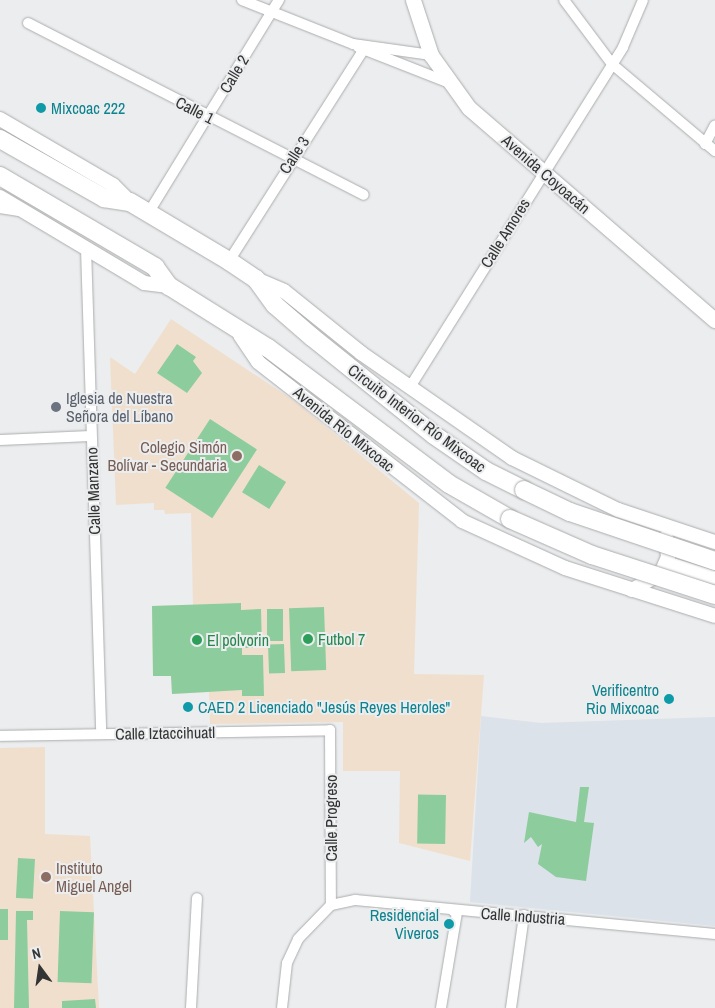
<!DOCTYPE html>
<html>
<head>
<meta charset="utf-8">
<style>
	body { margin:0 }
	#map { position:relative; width:715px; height:1008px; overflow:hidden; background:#ebedee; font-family:"Archivo Narrow",sans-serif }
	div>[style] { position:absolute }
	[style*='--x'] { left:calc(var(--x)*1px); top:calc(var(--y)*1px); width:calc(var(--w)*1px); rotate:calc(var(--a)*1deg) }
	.built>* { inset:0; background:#dbe2e9 }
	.education>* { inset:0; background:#f1dfce }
	.green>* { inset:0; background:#8dcd9d; transform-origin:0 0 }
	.roads { filter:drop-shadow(0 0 1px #abacad) drop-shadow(0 0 1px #abacad) }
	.minor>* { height:10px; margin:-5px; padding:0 5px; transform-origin:5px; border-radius:5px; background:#fff }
	.secondary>* { height:14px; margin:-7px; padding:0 7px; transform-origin:7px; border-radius:7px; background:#fff }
	.primary>* { height:15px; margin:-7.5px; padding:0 7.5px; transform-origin:7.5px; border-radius:7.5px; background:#fff }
	.motorway>* { height:18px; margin:-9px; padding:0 9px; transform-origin:9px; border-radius:9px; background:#fff }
	.bridges { filter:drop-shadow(0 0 1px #abacad) drop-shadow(0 0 1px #abacad) }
	.motorway-bridge>* { height:18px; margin:-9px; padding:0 9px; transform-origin:9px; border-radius:9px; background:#fff }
	.dots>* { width:14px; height:14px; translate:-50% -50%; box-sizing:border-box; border:2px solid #ebedee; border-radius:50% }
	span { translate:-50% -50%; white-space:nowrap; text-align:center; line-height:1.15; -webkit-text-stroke:4px #ebedee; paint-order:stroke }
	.street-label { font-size:16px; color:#333434 }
	.culture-label { font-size:16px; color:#0d838f }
	.left { translate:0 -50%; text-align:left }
	.right { translate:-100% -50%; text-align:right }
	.worship-label { font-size:16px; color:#5b616d }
	.education-label { font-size:16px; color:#785e54 }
	.leisure-label { font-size:16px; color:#27864d }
	.north { position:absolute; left:15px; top:943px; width:50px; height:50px; -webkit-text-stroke:4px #ebedee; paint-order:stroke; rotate:346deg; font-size:14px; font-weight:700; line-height:20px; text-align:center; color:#333434 }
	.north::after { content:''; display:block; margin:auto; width:18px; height:22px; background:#333434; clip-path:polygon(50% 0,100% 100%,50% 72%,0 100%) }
</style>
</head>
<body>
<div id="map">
	<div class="built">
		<i style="clip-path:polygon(481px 716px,541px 723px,715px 717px,715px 926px,470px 902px)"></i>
	</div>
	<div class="education">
		<i style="clip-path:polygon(171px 319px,296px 402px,419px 503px,414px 674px,484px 675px,470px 861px,399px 843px,400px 771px,343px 771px,343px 722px,210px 724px,209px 692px,172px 694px,171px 676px,153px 676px,152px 606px,193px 605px,191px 513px,165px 514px,164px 510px,154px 510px,154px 503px,116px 505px,110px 357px,135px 374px)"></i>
		<i style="clip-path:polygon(45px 747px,45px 834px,90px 836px,99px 1008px,0 1008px,0 748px)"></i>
	</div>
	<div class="green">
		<i style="clip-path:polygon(177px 344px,196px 357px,193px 361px,202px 373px,187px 393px,157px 373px)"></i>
		<i style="left:210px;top:419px;width:56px;height:82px;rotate:33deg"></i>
		<i style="left:259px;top:465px;width:32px;height:32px;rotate:32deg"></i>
		<i style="clip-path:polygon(241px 603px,241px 610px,261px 609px,262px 648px,242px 648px,242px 655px,263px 655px,264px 696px,242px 696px,242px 690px,172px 694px,171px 676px,153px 676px,152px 606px)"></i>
		<i style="left:324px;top:607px;width:63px;height:35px;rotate:88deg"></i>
		<i style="left:283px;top:609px;width:32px;height:16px;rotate:90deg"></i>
		<i style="left:284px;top:644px;width:29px;height:16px;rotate:88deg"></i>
		<i style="clip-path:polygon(580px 787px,589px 787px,584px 822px,594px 823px,586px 881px,556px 877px,538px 864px,542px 844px,538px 847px,531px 837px,524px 843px,529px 812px,576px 822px)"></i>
		<i style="left:446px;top:795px;width:49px;height:28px;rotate:91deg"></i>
		<i style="left:18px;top:858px;width:17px;height:40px;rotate:3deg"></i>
		<i style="left:0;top:909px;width:8px;height:31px"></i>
		<i style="clip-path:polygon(16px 911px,33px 911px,33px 920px,27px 920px,29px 1008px,14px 1008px)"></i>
		<i style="left:60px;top:911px;width:34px;height:71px;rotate:2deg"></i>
		<i style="clip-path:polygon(95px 999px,96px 1008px,62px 1008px,62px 1001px)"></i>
	</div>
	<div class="roads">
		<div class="minor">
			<i style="--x:242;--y:0;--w:119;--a:21.6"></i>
			<i style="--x:353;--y:44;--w:79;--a:8"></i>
			<i style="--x:564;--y:0;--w:80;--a:53.1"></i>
			<i style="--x:612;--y:64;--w:135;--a:40.2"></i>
			<i style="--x:28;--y:23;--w:377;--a:27.1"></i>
			<i style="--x:358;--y:47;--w:96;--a:21.5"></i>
			<i style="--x:705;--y:144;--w:21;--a:-62"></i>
			<i style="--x:0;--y:208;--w:19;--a:9"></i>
			<i style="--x:149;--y:212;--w:249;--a:-58.5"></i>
			<i style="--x:86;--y:248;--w:486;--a:88.2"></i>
			<i style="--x:229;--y:261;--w:255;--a:-57.5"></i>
			<i style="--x:410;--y:387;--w:401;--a:-57.9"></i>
			<i style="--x:623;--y:47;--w:51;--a:-66.9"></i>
			<i style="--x:0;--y:440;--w:91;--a:-2.5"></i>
			<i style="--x:0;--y:736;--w:330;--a:-1"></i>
			<i style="--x:330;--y:730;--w:175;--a:89.7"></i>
			<i style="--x:191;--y:1008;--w:110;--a:-86.9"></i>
			<i style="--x:282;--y:1008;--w:45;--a:-83.7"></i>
			<i style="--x:287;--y:963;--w:26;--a:-65"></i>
			<i style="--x:298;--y:939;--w:47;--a:-45.9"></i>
			<i style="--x:331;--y:905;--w:25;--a:-12"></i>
			<i style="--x:355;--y:900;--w:362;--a:5.4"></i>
			<i style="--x:441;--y:1008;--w:97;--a:-80.5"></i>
			<i style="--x:457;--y:912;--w:4;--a:-166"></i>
			<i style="--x:511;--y:1008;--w:94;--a:-82"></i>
		</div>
		<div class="secondary">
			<i style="--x:0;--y:119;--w:131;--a:30.3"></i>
			<i style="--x:113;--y:185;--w:24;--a:45"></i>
			<i style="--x:0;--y:197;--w:168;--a:30.8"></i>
			<i style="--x:144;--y:283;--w:25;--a:7"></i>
			<i style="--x:256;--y:279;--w:30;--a:23"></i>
			<i style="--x:284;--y:291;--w:99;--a:38.8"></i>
			<i style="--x:361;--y:353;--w:184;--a:34.8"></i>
			<i style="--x:512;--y:458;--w:118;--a:26.1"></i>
			<i style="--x:618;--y:510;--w:102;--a:18.3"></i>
			<i style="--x:240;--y:335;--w:32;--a:56"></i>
			<i style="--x:258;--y:362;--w:259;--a:37.9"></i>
			<i style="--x:462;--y:521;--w:113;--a:24.5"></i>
			<i style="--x:565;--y:568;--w:157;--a:17.7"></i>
			<i style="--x:666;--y:563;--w:51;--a:17"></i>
			<i style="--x:632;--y:590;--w:34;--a:-30"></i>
			<i style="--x:661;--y:573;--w:17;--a:-66"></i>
			<i style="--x:668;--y:557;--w:20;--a:-96"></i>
		</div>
		<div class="primary">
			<i style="--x:413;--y:0;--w:58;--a:71.9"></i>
			<i style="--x:431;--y:55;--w:65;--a:54.4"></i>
			<i style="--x:469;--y:108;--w:325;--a:40.8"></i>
		</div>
		<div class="motorway">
			<i style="--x:0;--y:139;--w:120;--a:29.6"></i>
			<i style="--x:104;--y:198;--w:26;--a:9"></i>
			<i style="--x:130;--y:202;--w:115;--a:30.8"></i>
			<i style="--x:229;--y:261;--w:32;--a:34"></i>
			<i style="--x:256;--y:279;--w:32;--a:54"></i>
			<i style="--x:275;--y:305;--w:49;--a:40.9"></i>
			<i style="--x:312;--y:337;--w:156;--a:38.8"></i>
			<i style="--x:434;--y:435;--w:63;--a:34.7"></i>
			<i style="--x:486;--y:471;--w:42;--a:26.6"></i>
			<i style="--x:0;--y:176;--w:180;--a:30.4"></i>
			<i style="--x:155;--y:267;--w:24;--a:54"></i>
			<i style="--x:169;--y:286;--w:117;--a:32.1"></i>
			<i style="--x:268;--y:348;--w:226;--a:36.9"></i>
			<i style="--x:449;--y:484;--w:70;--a:29.8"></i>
		</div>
	</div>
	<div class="bridges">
		<div class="motorway-bridge">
			<i style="--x:524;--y:490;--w:51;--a:25.6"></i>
			<i style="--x:570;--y:512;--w:153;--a:18.7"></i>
			<i style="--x:510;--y:519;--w:90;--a:23.7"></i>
			<i style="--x:592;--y:555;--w:129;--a:18"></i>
		</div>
	</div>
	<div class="dots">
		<i style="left:41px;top:108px;background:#0f9aa8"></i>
		<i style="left:56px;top:407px;background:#6b7280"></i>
		<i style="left:237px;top:456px;background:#8d6e63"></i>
		<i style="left:308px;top:639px;background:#2e9e5b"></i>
		<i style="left:197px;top:640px;background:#2e9e5b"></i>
		<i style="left:669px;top:699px;background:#0f9aa8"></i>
		<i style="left:188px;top:707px;background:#0f9aa8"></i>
		<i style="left:46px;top:877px;background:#8d6e63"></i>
		<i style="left:449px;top:924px;background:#0f9aa8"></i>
	</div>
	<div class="street-label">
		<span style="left:234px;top:74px;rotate:-59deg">Calle 2</span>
		<span style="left:195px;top:110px;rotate:27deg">Calle 1</span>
		<span style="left:294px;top:155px;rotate:-57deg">Calle 3</span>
		<span style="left:546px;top:174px;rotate:41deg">Avenida Coyoacán</span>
		<span style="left:505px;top:233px;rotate:-58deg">Calle Amores</span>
		<span style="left:417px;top:418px;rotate:37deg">Circuito Interior Río Mixcoac</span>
		<span style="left:344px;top:429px;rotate:39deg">Avenida Río Mixcoac</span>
		<span style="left:93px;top:491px;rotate:-92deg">Calle Manzano</span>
		<span style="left:165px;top:733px;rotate:-1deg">Calle Iztaccihuatl</span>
		<span style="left:331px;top:818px;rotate:-90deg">Calle Progreso</span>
		<span style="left:523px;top:916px;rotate:4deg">Calle Industria</span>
	</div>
	<div class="culture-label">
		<span class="left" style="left:51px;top:108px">Mixcoac 222</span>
		<span class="right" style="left:659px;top:699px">Verificentro<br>Rio Mixcoac</span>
		<span class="left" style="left:198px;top:707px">CAED 2 Licenciado "Jesús Reyes Heroles"</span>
		<span class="right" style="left:439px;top:924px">Residencial<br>Viveros</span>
	</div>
	<div class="worship-label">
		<span class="left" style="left:66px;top:407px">Iglesia de Nuestra<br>Señora del Líbano</span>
	</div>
	<div class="education-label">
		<span class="right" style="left:227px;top:456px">Colegio Simón<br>Bolívar - Secundaria</span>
		<span class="left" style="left:56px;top:877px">Instituto<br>Miguel Angel</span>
	</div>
	<div class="leisure-label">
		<span class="left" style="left:318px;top:639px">Futbol 7</span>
		<span class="left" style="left:207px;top:640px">El polvorin</span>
	</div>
	<div class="north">N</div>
</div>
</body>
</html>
